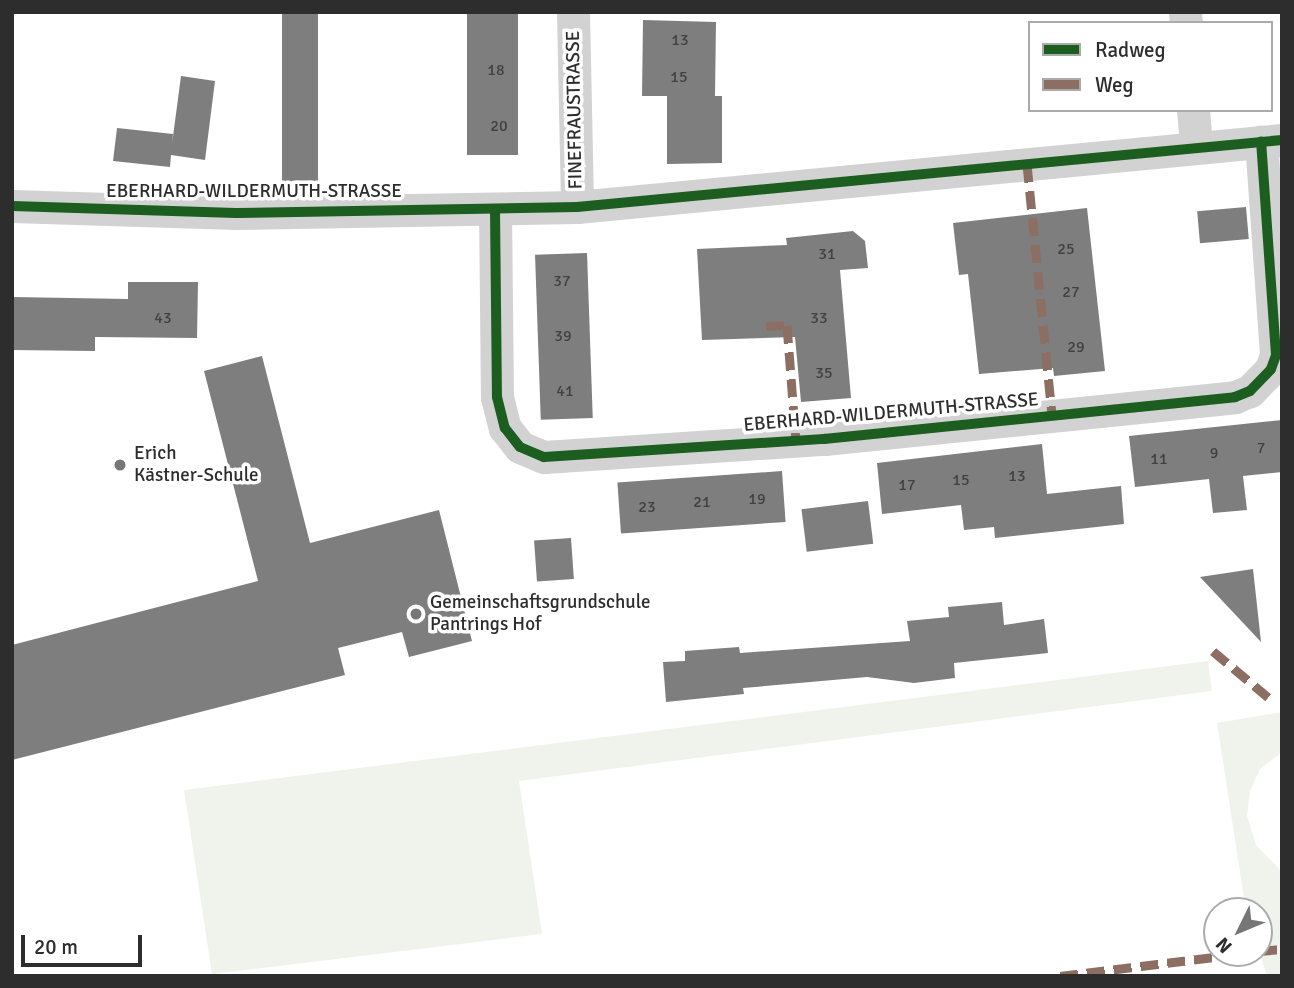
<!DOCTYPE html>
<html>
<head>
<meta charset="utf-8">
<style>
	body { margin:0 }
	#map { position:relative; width:1294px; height:988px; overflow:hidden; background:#fff; font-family:Signika,sans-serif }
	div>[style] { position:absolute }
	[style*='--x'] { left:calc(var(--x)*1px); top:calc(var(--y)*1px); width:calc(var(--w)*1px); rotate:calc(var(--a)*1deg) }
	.green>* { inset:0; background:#f0f3ec }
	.building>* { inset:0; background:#7e7e7e; transform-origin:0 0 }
	.minor>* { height:33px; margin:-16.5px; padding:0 16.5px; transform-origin:16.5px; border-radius:16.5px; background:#d2d2d2 }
	.quiet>* { height:9px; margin-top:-4.5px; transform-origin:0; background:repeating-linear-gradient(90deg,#8d6e63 0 18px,transparent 0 27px) }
	.cycleway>* { height:10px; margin:-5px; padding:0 5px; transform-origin:5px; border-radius:5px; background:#1b5e20 }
	.dots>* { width:19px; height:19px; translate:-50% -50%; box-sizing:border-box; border:4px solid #fff; border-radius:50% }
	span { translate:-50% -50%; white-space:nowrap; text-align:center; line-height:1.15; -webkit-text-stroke:7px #fff; paint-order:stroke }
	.number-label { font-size:16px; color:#414141 }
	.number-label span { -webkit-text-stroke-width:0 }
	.street-label { font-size:19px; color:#2d2d2d }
	.poi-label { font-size:19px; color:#2d2d2d }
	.left { translate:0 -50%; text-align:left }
	.frame { position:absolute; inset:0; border:14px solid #2d2d2d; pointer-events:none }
	.legend { position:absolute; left:1028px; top:21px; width:245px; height:91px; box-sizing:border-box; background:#fff; border:2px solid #ababab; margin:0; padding:9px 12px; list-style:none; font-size:21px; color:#2d2d2d }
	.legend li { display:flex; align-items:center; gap:14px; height:35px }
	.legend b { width:35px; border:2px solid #ababab }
	.north { position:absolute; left:1203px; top:897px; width:70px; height:70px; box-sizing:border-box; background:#fff; border:2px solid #ababab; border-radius:50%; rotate:227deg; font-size:19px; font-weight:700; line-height:28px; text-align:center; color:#2d2d2d }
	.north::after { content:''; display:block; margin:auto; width:24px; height:32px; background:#767676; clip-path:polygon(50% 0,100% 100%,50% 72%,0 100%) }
	.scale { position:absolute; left:21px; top:935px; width:121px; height:32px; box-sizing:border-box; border:4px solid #2d2d2d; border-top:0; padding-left:9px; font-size:21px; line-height:24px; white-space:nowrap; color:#2d2d2d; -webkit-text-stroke:5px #fff; paint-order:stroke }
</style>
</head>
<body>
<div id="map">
	<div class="green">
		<i style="clip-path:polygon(1208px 661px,1212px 691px,519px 781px,542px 934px,212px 974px,184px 790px)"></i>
		<i style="clip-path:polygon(1282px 712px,1282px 752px,1260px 769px,1250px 791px,1247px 816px,1256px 845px,1282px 872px,1282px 976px,1267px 976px,1259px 952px,1259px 911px,1246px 911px,1217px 723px)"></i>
	</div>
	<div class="building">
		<i style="left:282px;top:12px;width:36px;height:174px"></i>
		<i style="left:467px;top:12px;width:51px;height:143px"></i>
		<i style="clip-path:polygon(643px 20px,716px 22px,715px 96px,722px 96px,722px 163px,667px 164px,667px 96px,642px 96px)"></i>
		<i style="clip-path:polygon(181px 76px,215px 81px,205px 160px,171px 155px,170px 167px,113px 161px,117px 128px,173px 134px,172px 144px)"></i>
		<i style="left:1246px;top:207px;width:32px;height:49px;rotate:85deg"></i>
		<i style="clip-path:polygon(1087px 208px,1105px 371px,1054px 376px,1053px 368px,979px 374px,968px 274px,959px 275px,953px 223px)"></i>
		<i style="clip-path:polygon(853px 231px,865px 241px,868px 268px,840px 270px,851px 398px,801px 402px,795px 337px,702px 340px,697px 249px,787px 245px,786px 238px)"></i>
		<i style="left:587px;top:253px;width:165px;height:52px;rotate:88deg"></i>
		<i style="clip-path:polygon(128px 282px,198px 282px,197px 338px,95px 337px,95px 351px,12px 350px,12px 297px,128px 299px)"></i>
		<i style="clip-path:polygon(262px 356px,310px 543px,439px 510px,472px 641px,409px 657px,402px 632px,338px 648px,345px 675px,12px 760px,12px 645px,258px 581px,204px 371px)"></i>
		<i style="clip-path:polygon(1282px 420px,1282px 472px,1243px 476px,1247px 510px,1213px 513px,1209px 479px,1135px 487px,1129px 436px)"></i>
		<i style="clip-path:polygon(1042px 444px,1047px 494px,1121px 486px,1124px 524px,995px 538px,994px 527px,964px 530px,961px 505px,882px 514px,877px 463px)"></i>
		<i style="left:782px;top:471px;width:51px;height:165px;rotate:86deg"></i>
		<i style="left:868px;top:501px;width:43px;height:67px;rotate:83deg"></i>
		<i style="left:571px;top:538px;width:41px;height:37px;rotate:86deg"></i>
		<i style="clip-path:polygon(1253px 569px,1261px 642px,1200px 577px)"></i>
		<i style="clip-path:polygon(1002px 602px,1004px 625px,1044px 619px,1048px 653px,954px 663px,955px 678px,914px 683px,867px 677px,743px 688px,744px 694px,666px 702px,663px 662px,685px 661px,685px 651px,739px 647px,740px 653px,910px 641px,907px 621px,949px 617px,948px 607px)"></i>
	</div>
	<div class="minor">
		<i style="--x:573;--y:12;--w:195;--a:88.8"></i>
		<i style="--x:1185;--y:12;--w:11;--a:85"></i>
		<i style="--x:1193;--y:110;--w:37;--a:85"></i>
		<i style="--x:12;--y:206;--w:224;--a:1.8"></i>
		<i style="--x:236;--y:213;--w:341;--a:-1"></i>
		<i style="--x:577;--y:207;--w:708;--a:-5.43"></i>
		<i style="--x:495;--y:209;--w:188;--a:89.4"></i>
		<i style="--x:497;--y:397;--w:32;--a:76"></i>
		<i style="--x:505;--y:428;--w:24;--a:52"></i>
		<i style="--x:520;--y:447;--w:26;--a:23"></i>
		<i style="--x:544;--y:457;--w:281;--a:-3.7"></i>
		<i style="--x:824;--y:439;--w:413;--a:-5.8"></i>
		<i style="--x:1235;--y:397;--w:16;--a:-22"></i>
		<i style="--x:1250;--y:391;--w:30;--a:-46"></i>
		<i style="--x:1271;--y:369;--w:15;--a:-70"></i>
		<i style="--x:1276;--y:355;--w:214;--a:-94"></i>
	</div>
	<div class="quiet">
		<i style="--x:1027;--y:164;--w:253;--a:84.3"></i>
		<i style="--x:766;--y:326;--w:21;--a:-3"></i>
		<i style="--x:787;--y:325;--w:116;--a:85.6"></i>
		<i style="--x:1213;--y:651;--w:72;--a:39.9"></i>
		<i style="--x:1259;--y:951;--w:23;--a:-5"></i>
		<i style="--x:1060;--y:976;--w:188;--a:-7"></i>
	</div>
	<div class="cycleway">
		<i style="--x:12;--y:206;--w:224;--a:1.8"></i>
		<i style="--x:236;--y:213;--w:341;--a:-1"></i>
		<i style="--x:577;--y:207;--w:708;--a:-5.43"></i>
		<i style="--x:495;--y:209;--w:188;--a:89.4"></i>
		<i style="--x:497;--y:397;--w:32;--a:76"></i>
		<i style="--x:505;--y:428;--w:24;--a:52"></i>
		<i style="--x:520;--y:447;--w:26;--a:23"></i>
		<i style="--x:544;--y:457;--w:281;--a:-3.7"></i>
		<i style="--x:824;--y:439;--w:413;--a:-5.8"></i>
		<i style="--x:1235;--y:397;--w:16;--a:-22"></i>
		<i style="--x:1250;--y:391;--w:30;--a:-46"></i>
		<i style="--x:1271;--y:369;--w:15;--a:-70"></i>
		<i style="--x:1276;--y:355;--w:214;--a:-94"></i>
	</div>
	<div class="dots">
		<i style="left:120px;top:465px;background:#767676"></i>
		<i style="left:416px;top:614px;background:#767676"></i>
	</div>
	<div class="number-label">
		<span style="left:680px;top:40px">13</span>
		<span style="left:496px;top:70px">18</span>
		<span style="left:679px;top:77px">15</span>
		<span style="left:499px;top:126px">20</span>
		<span style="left:1066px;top:249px">25</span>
		<span style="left:827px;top:254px">31</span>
		<span style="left:562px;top:281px">37</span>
		<span style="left:1071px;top:292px">27</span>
		<span style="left:163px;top:318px">43</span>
		<span style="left:819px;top:318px">33</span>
		<span style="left:563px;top:336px">39</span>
		<span style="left:1076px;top:347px">29</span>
		<span style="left:824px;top:373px">35</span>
		<span style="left:565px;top:391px">41</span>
		<span style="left:1261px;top:448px">7</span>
		<span style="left:1214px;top:453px">9</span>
		<span style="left:1159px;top:459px">11</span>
		<span style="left:1017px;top:476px">13</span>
		<span style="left:961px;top:480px">15</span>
		<span style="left:907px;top:485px">17</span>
		<span style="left:757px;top:499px">19</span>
		<span style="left:702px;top:502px">21</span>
		<span style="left:647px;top:507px">23</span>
	</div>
	<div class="street-label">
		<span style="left:575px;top:110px;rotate:-91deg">FINEFRAUSTRASSE</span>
		<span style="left:254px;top:192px">EBERHARD-WILDERMUTH-STRASSE</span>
		<span style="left:891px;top:413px;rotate:-5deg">EBERHARD-WILDERMUTH-STRASSE</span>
	</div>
	<div class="poi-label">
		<span class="left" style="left:134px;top:465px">Erich<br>Kästner-Schule</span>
		<span class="left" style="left:430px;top:614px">Gemeinschaftsgrundschule<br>Pantrings Hof</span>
	</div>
	<div class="frame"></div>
	<ul class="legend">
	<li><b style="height:9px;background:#1b5e20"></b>Radweg</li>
	<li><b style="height:9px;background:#8d6e63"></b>Weg</li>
	</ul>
	<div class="north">N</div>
	<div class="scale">20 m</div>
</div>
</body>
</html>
